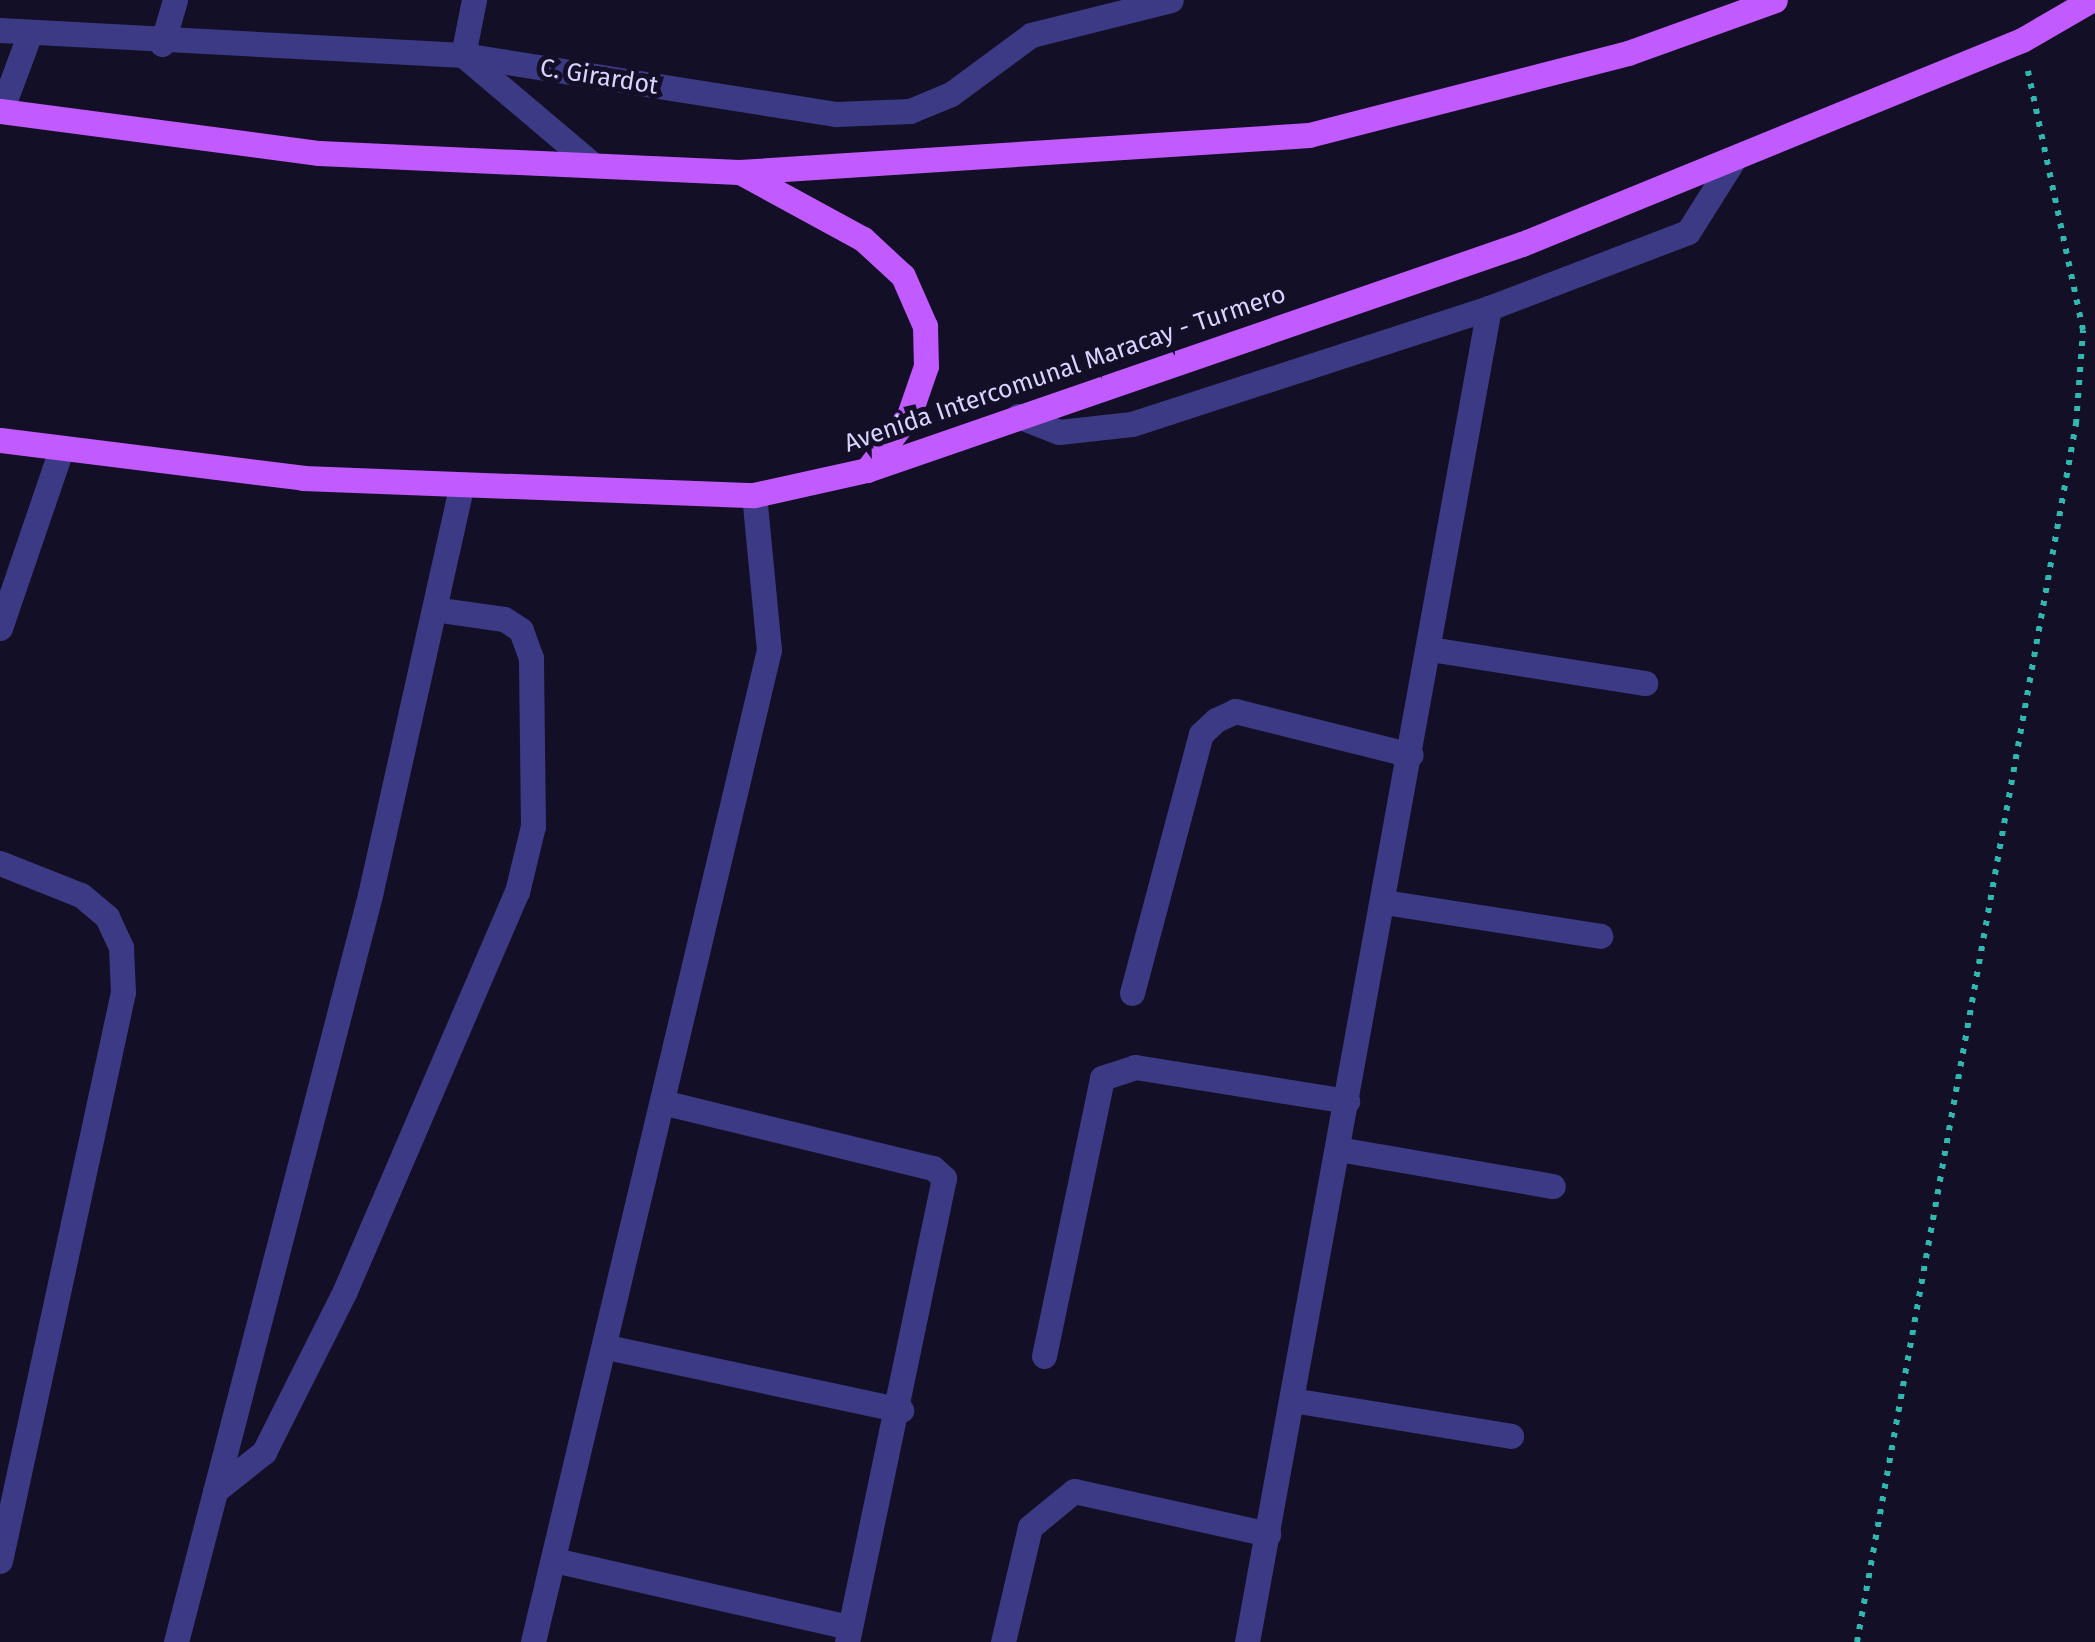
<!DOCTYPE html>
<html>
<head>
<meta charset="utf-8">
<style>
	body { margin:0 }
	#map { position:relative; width:2095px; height:1642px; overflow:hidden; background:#130f26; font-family:"Fira Sans",sans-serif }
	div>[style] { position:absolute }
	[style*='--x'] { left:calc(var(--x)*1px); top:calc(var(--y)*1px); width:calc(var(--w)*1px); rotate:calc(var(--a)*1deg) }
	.path>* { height:6px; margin-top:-3px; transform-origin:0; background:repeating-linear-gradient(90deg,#2fb8b0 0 5px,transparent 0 13px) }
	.minor>* { height:25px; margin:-12.5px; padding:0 12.5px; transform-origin:12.5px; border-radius:12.5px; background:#3d3a85 }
	.major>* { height:25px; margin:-12.5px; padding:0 12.5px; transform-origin:12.5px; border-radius:12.5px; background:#c25bff }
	span { translate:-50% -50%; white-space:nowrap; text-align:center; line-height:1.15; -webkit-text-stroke:10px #130f26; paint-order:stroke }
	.street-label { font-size:25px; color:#d9d4ff }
</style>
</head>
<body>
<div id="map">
	<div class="path">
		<i style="--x:1857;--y:1642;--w:1238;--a:-79.81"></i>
		<i style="--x:2076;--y:424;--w:94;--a:-85.7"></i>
		<i style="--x:2083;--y:330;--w:265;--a:-102"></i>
	</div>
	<div class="minor">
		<i style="--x:0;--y:30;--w:464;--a:3.1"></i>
		<i style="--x:463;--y:55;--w:378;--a:9"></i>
		<i style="--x:836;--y:114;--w:74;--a:-2.3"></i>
		<i style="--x:910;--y:111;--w:44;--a:-22.5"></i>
		<i style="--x:951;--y:94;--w:99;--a:-36.4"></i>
		<i style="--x:1031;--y:35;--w:144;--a:-14"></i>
		<i style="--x:162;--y:44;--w:46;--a:-73.5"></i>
		<i style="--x:463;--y:55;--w:169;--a:40.2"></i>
		<i style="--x:463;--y:55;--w:56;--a:-78.7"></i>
		<i style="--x:1;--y:111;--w:83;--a:-69.6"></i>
		<i style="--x:1018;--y:416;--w:44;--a:21.3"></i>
		<i style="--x:1059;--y:432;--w:73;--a:-6.3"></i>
		<i style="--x:1132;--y:424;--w:375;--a:-18"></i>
		<i style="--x:1489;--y:308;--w:213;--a:-20.9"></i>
		<i style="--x:1688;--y:232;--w:86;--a:-57.8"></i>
		<i style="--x:0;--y:628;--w:188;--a:-71.1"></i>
		<i style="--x:1430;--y:649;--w:218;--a:9"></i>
		<i style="--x:0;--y:863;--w:87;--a:21.6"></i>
		<i style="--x:81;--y:895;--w:34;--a:40"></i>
		<i style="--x:107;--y:917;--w:33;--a:65"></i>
		<i style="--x:121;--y:947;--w:45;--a:87.5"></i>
		<i style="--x:123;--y:992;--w:582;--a:102.2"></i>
		<i style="--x:1384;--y:902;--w:219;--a:8.9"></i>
		<i style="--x:1132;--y:993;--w:268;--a:-75.1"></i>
		<i style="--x:1201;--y:734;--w:21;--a:-43"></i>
		<i style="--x:1216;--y:720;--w:21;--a:-25"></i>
		<i style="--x:1235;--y:711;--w:181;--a:14"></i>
		<i style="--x:662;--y:1102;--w:279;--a:13.7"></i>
		<i style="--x:933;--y:1168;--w:15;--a:42"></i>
		<i style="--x:944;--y:1178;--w:474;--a:101.8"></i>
		<i style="--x:1338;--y:1149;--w:218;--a:9.8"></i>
		<i style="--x:607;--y:1347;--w:301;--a:12.1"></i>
		<i style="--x:1044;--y:1356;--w:284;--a:-78.2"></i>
		<i style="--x:1102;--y:1078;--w:35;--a:-18"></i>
		<i style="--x:1135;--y:1067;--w:215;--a:9.1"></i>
		<i style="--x:1292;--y:1400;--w:222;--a:9.3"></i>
		<i style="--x:215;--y:1491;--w:63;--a:-38.5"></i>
		<i style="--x:264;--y:1452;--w:178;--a:-63.3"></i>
		<i style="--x:344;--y:1293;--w:437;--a:-66.7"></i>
		<i style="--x:517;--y:892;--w:68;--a:-76.4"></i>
		<i style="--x:533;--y:826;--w:168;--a:-90.7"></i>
		<i style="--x:531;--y:658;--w:30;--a:-110"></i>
		<i style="--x:521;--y:630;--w:20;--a:-147"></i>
		<i style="--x:504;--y:619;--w:65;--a:-172"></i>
		<i style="--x:554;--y:1560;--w:303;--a:12.8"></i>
		<i style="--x:176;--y:1642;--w:772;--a:-75.44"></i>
		<i style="--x:370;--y:895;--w:420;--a:-77.4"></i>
		<i style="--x:533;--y:1642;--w:1020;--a:-76.62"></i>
		<i style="--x:769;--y:650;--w:156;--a:-95.5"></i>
		<i style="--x:1003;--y:1642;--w:118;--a:-76.8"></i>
		<i style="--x:1030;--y:1527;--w:57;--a:-39.3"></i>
		<i style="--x:1074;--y:1491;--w:199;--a:12.5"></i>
		<i style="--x:1247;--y:1642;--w:1356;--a:-79.72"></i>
	</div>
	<div class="major">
		<i style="--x:0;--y:111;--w:322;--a:7.5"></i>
		<i style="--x:319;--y:153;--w:420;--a:2.6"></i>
		<i style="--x:739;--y:172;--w:571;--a:-3.71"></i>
		<i style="--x:1309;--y:135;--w:329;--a:-14.4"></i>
		<i style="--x:1628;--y:53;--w:156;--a:-19.8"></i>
		<i style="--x:740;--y:172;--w:140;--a:28.6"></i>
		<i style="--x:863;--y:239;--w:54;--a:42.8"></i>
		<i style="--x:903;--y:276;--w:55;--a:66.3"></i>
		<i style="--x:925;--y:326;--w:40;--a:88.6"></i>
		<i style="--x:926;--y:366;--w:52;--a:109.1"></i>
		<i style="--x:909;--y:415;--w:69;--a:127.4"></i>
		<i style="--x:0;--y:440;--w:305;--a:7.1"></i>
		<i style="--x:303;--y:478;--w:451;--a:2.2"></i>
		<i style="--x:754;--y:495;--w:116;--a:-12.5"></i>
		<i style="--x:867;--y:470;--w:693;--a:-19.04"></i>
		<i style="--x:1522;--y:244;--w:540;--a:-22.2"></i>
		<i style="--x:2022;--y:40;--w:80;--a:-30.1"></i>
	</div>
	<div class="street-label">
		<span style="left:599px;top:77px;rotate:9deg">C. Girardot</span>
		<span style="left:1065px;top:369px;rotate:-19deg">Avenida Intercomunal Maracay - Turmero</span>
	</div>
</div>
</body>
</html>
